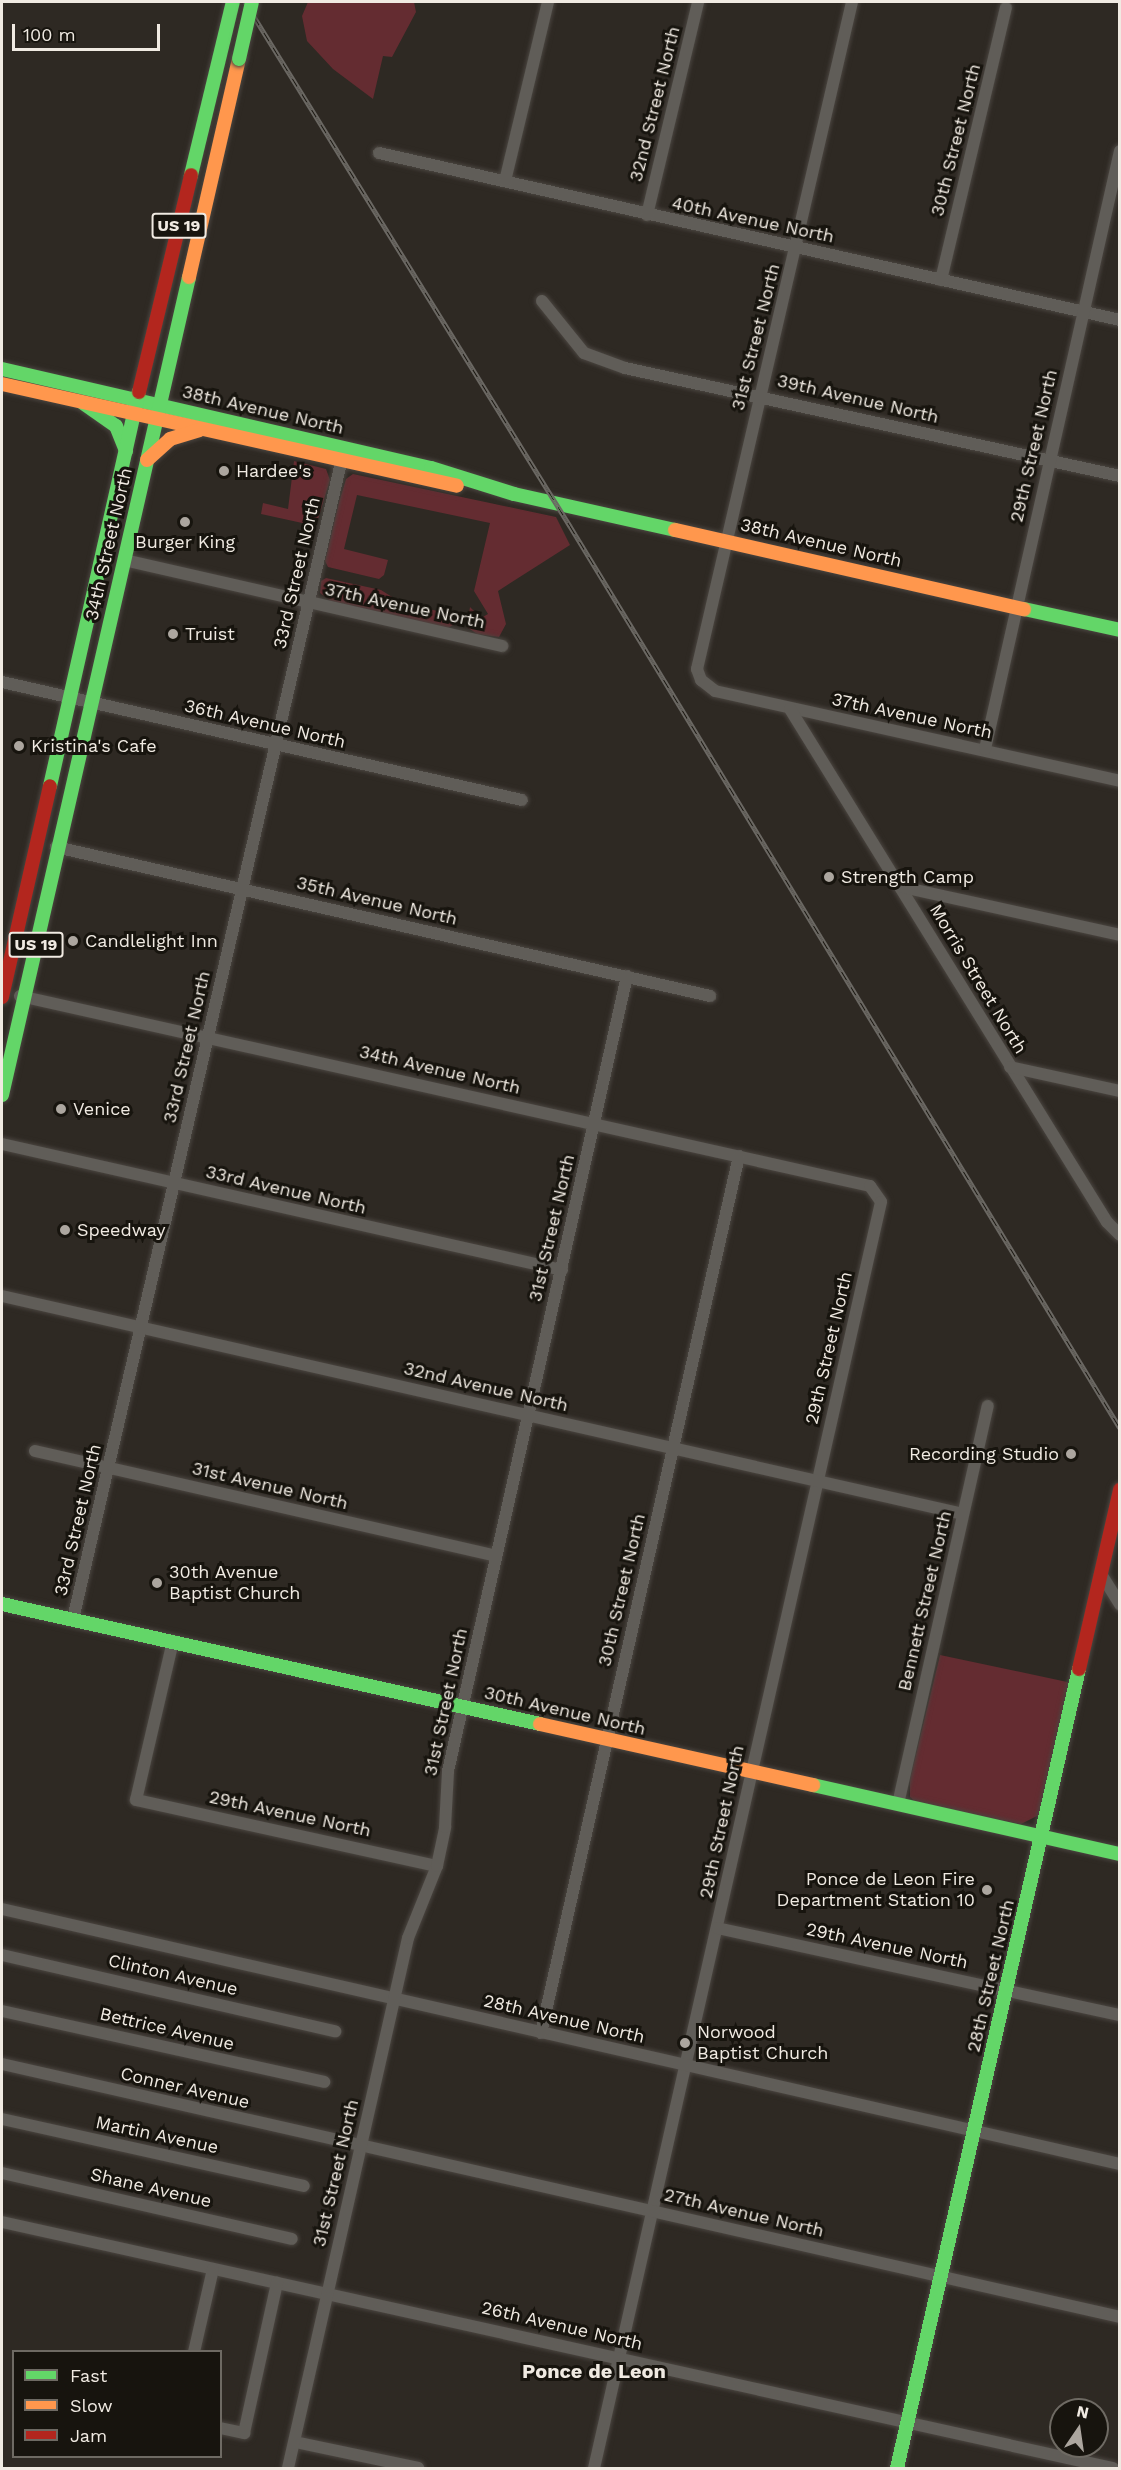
<!DOCTYPE html>
<html>
<head>
<meta charset="utf-8">
<style>
	body { margin:0 }
	#map { position:relative; width:1121px; height:2470px; overflow:hidden; background:#2e2923; font-family:"Work Sans",sans-serif }
	div>[style] { position:absolute }
	[style*='--x'] { left:calc(var(--x)*1px); top:calc(var(--y)*1px); width:calc(var(--w)*1px); rotate:calc(var(--a)*1deg) }
	.green>* { inset:0; background:#642c31 }
	.roads { filter:drop-shadow(0 0 2px #4a4540) drop-shadow(0 0 2px #4a4540) }
	.street>* { height:12px; margin:-6px; padding:0 6px; transform-origin:6px; border-radius:6px; background:#605d58 }
	.fast>* { height:14px; margin:-7px; padding:0 7px; transform-origin:7px; border-radius:7px; background:#63d668 }
	.slow>* { height:14px; margin:-7px; padding:0 7px; transform-origin:7px; border-radius:7px; background:#ff974d }
	.jam>* { height:14px; margin:-7px; padding:0 7px; transform-origin:7px; border-radius:7px; background:#b3261e }
	.rail>* { height:5px; margin-top:-2.5px; transform-origin:0; background:repeating-linear-gradient(90deg,#17140e 0 9px,#6b6863 0 18px); box-sizing:border-box; border-block:2px solid #6b6863 }
	.bridges { filter:drop-shadow(0 0 2px #4a4540) drop-shadow(0 0 2px #4a4540) }
	.fast-bridge>* { height:14px; margin:-7px; padding:0 7px; transform-origin:7px; border-radius:7px; background:#63d668 }
	.dots>* { width:16px; height:16px; translate:-50% -50%; box-sizing:border-box; border:3px solid #17140e; border-radius:50% }
	span { translate:-50% -50%; white-space:nowrap; text-align:center; line-height:1.15; -webkit-text-stroke:6px #17140e; paint-order:stroke }
	.shield-label span { padding:2px 4px; background:#17140e; border:2px solid; border-radius:4px; -webkit-text-stroke-width:0 }
	.shield-label { font-size:16px; color:#f0eae2; font-weight:700 }
	.street-label { font-size:18px; color:#f0eae2 }
	.poi-label { font-size:18px; color:#f0eae2 }
	.left { translate:0 -50%; text-align:left }
	.right { translate:-100% -50%; text-align:right }
	.neighbourhood-label { font-size:20px; color:#f0eae2; font-weight:700 }
	.frame { position:absolute; inset:0; border:3px solid #f0eae2; pointer-events:none }
	.legend { position:absolute; left:12px; top:2350px; width:210px; height:108px; box-sizing:border-box; background:#17140e; border:2px solid #6e6a63; margin:0; padding:8px 10px; list-style:none; font-size:18px; color:#f0eae2 }
	.legend li { display:flex; align-items:center; gap:12px; height:30px }
	.legend b { width:30px; border:2px solid #6e6a63 }
	.north { position:absolute; left:1049px; top:2398px; width:60px; height:60px; box-sizing:border-box; background:#17140e; border:2px solid #6e6a63; border-radius:50%; rotate:13deg; font-size:16px; font-weight:700; line-height:24px; text-align:center; color:#f0eae2 }
	.north::after { content:''; display:block; margin:auto; width:21px; height:27px; background:#aca69f; clip-path:polygon(50% 0,100% 100%,50% 72%,0 100%) }
	.scale { position:absolute; left:12px; top:24px; width:148px; height:27px; box-sizing:border-box; border:3px solid #f0eae2; border-top:0; padding-left:8px; font-size:18px; line-height:21px; white-space:nowrap; color:#f0eae2; -webkit-text-stroke:4px #17140e; paint-order:stroke }
</style>
</head>
<body>
<div id="map">
	<div class="green">
		<i style="clip-path:polygon(308px 2px,414px 2px,416px 12px,392px 57px,383px 56px,373px 99px,333px 69px,307px 41px,302px 16px)"></i>
		<i style="clip-path:polygon(294px 461px,326px 469px,330px 480px,316px 526px,261px 514px,263px 503px,288px 509px)"></i>
		<i style="clip-path:polygon(353px 474px,556px 517px,570px 545px,498px 591px,506px 624px,499px 637px,477px 634px,467px 627px,470px 607px,481px 618px,488px 614px,474px 591px,490px 523px,357px 495px,344px 549px,388px 560px,384px 575px,379px 579px,328px 567px,325px 561px,339px 502px,346px 479px)"></i>
		<i style="clip-path:polygon(326px 578px,381px 590px,400px 602px,454px 615px,456px 623px,448px 628px,331px 601px,320px 593px,321px 581px)"></i>
		<i style="clip-path:polygon(940px 1655px,1072px 1683px,1039px 1815px,1021px 1824px,917px 1803px,910px 1797px,910px 1779px)"></i>
	</div>
	<div class="roads">
		<div class="street">
			<i style="--x:852;--y:2;--w:685;--a:103.08"></i>
			<i style="--x:697;--y:669;--w:12;--a:70"></i>
			<i style="--x:701;--y:680;--w:18;--a:38"></i>
			<i style="--x:715;--y:691;--w:415;--a:12.5"></i>
			<i style="--x:379;--y:153;--w:760;--a:12.7"></i>
			<i style="--x:505;--y:181;--w:184;--a:-76.5"></i>
			<i style="--x:647;--y:215;--w:219;--a:-76.5"></i>
			<i style="--x:941;--y:280;--w:280;--a:-76.6"></i>
			<i style="--x:542;--y:301;--w:67;--a:51.1"></i>
			<i style="--x:584;--y:353;--w:44;--a:20.1"></i>
			<i style="--x:625;--y:368;--w:507;--a:12.31"></i>
			<i style="--x:124;--y:560;--w:388;--a:12.8"></i>
			<i style="--x:2;--y:682;--w:533;--a:12.79"></i>
			<i style="--x:790;--y:709;--w:603;--a:58.29"></i>
			<i style="--x:1107;--y:1222;--w:18;--a:45"></i>
			<i style="--x:985;--y:749;--w:613;--a:-77.28"></i>
			<i style="--x:56;--y:847;--w:671;--a:12.83"></i>
			<i style="--x:902;--y:887;--w:223;--a:12.4"></i>
			<i style="--x:20;--y:996;--w:871;--a:12.6"></i>
			<i style="--x:870;--y:1186;--w:19;--a:55"></i>
			<i style="--x:881;--y:1202;--w:1298;--a:102.77"></i>
			<i style="--x:1010;--y:1067;--w:113;--a:12.3"></i>
			<i style="--x:2;--y:1144;--w:574;--a:12.68"></i>
			<i style="--x:2;--y:1296;--w:985;--a:12.78"></i>
			<i style="--x:35;--y:1451;--w:473;--a:12.8"></i>
			<i style="--x:1101;--y:1574;--w:36;--a:58"></i>
			<i style="--x:73;--y:1619;--w:1196;--a:-76.95"></i>
			<i style="--x:173;--y:1641;--w:163;--a:103.1"></i>
			<i style="--x:136;--y:1800;--w:308;--a:12.4"></i>
			<i style="--x:898;--y:1804;--w:408;--a:-77.3"></i>
			<i style="--x:2;--y:1909;--w:1147;--a:12.85"></i>
			<i style="--x:717;--y:1928;--w:412;--a:12.2"></i>
			<i style="--x:2;--y:1955;--w:342;--a:12.9"></i>
			<i style="--x:2;--y:2011;--w:330;--a:12.4"></i>
			<i style="--x:541;--y:2033;--w:899;--a:-77.28"></i>
			<i style="--x:2;--y:2064;--w:1146;--a:12.75"></i>
			<i style="--x:2;--y:2119;--w:309;--a:12.5"></i>
			<i style="--x:2;--y:2173;--w:297;--a:12.8"></i>
			<i style="--x:2;--y:2222;--w:1138;--a:12.49"></i>
			<i style="--x:194;--y:2352;--w:85;--a:-77.1"></i>
			<i style="--x:220;--y:2428;--w:25;--a:12"></i>
			<i style="--x:244;--y:2433;--w:154;--a:-77.6"></i>
			<i style="--x:295;--y:2442;--w:126;--a:11.9"></i>
			<i style="--x:288;--y:2468;--w:543;--a:-77.24"></i>
			<i style="--x:408;--y:1938;--w:78;--a:-68.1"></i>
			<i style="--x:437;--y:1866;--w:40;--a:-78"></i>
			<i style="--x:445;--y:1827;--w:56;--a:-86.9"></i>
			<i style="--x:448;--y:1771;--w:815;--a:-77.31"></i>
		</div>
		<div class="fast">
			<i style="--x:191;--y:175;--w:178;--a:-76.4"></i>
			<i style="--x:2;--y:369;--w:440;--a:13"></i>
			<i style="--x:431;--y:468;--w:87;--a:17.4"></i>
			<i style="--x:514;--y:494;--w:165;--a:12.6"></i>
			<i style="--x:83;--y:403;--w:40;--a:34.9"></i>
			<i style="--x:116;--y:426;--w:27;--a:68"></i>
			<i style="--x:1024;--y:609;--w:98;--a:12.3"></i>
			<i style="--x:50;--y:786;--w:404;--a:-77.3"></i>
			<i style="--x:2;--y:1095;--w:839;--a:-77.12"></i>
			<i style="--x:2;--y:1604;--w:551;--a:12.57"></i>
			<i style="--x:813;--y:1785;--w:315;--a:12.7"></i>
			<i style="--x:897;--y:2468;--w:819;--a:-77.17"></i>
		</div>
		<div class="slow">
			<i style="--x:189;--y:277;--w:224;--a:-77.1"></i>
			<i style="--x:2;--y:384;--w:466;--a:12.6"></i>
			<i style="--x:147;--y:460;--w:31;--a:-42"></i>
			<i style="--x:170;--y:439;--w:31;--a:-17"></i>
			<i style="--x:675;--y:530;--w:358;--a:12.8"></i>
			<i style="--x:540;--y:1724;--w:280;--a:12.6"></i>
		</div>
		<div class="jam">
			<i style="--x:139;--y:392;--w:223;--a:-76.5"></i>
			<i style="--x:2;--y:997;--w:216;--a:-77.2"></i>
			<i style="--x:1079;--y:1669;--w:184;--a:-77.1"></i>
		</div>
	</div>
	<div class="rail">
		<i style="--x:245;--y:2;--w:617;--a:58.19"></i>
		<i style="--x:570;--y:526;--w:1056;--a:58.63"></i>
	</div>
	<div class="bridges">
		<div class="fast-bridge">
			<i style="--x:239;--y:59;--w:58;--a:-77.2"></i>
		</div>
	</div>
	<div class="dots">
		<i style="left:224px;top:471px;background:#aca69f"></i>
		<i style="left:185px;top:522px;background:#aca69f"></i>
		<i style="left:173px;top:634px;background:#aca69f"></i>
		<i style="left:19px;top:746px;background:#aca69f"></i>
		<i style="left:829px;top:877px;background:#aca69f"></i>
		<i style="left:73px;top:941px;background:#aca69f"></i>
		<i style="left:61px;top:1109px;background:#aca69f"></i>
		<i style="left:65px;top:1230px;background:#aca69f"></i>
		<i style="left:1071px;top:1454px;background:#aca69f"></i>
		<i style="left:157px;top:1583px;background:#aca69f"></i>
		<i style="left:987px;top:1890px;background:#aca69f"></i>
		<i style="left:685px;top:2043px;background:#aca69f"></i>
	</div>
	<div class="shield-label">
		<span style="left:179px;top:226px">US 19</span>
		<span style="left:36px;top:945px">US 19</span>
	</div>
	<div class="street-label">
		<span style="left:655px;top:104px;rotate:-76deg">32nd Street North</span>
		<span style="left:956px;top:140px;rotate:-76deg">30th Street North</span>
		<span style="left:753px;top:220px;rotate:12deg">40th Avenue North</span>
		<span style="left:756px;top:337px;rotate:-76deg">31st Street North</span>
		<span style="left:858px;top:399px;rotate:13deg">39th Avenue North</span>
		<span style="left:263px;top:410px;rotate:13deg">38th Avenue North</span>
		<span style="left:1034px;top:446px;rotate:-77deg">29th Street North</span>
		<span style="left:821px;top:543px;rotate:13deg">38th Avenue North</span>
		<span style="left:109px;top:544px;rotate:-77deg">34th Street North</span>
		<span style="left:297px;top:573px;rotate:-77deg">33rd Street North</span>
		<span style="left:405px;top:606px;rotate:12deg">37th Avenue North</span>
		<span style="left:912px;top:716px;rotate:12deg">37th Avenue North</span>
		<span style="left:265px;top:724px;rotate:13deg">36th Avenue North</span>
		<span style="left:377px;top:901px;rotate:13deg">35th Avenue North</span>
		<span style="left:978px;top:979px;rotate:59deg">Morris Street North</span>
		<span style="left:187px;top:1047px;rotate:-77deg">33rd Street North</span>
		<span style="left:440px;top:1070px;rotate:13deg">34th Avenue North</span>
		<span style="left:286px;top:1190px;rotate:13deg">33rd Avenue North</span>
		<span style="left:552px;top:1228px;rotate:-77deg">31st Street North</span>
		<span style="left:829px;top:1348px;rotate:-77deg">29th Street North</span>
		<span style="left:486px;top:1387px;rotate:13deg">32nd Avenue North</span>
		<span style="left:270px;top:1486px;rotate:13deg">31st Avenue North</span>
		<span style="left:78px;top:1520px;rotate:-77deg">33rd Street North</span>
		<span style="left:622px;top:1590px;rotate:-77deg">30th Street North</span>
		<span style="left:925px;top:1601px;rotate:-77deg">Bennett Street North</span>
		<span style="left:446px;top:1702px;rotate:-78deg">31st Street North</span>
		<span style="left:565px;top:1711px;rotate:13deg">30th Avenue North</span>
		<span style="left:290px;top:1814px;rotate:12deg">29th Avenue North</span>
		<span style="left:722px;top:1822px;rotate:-78deg">29th Street North</span>
		<span style="left:887px;top:1946px;rotate:12deg">29th Avenue North</span>
		<span style="left:173px;top:1975px;rotate:13deg">Clinton Avenue</span>
		<span style="left:991px;top:1976px;rotate:-77deg">28th Street North</span>
		<span style="left:564px;top:2019px;rotate:13deg">28th Avenue North</span>
		<span style="left:167px;top:2029px;rotate:13deg">Bettrice Avenue</span>
		<span style="left:185px;top:2088px;rotate:13deg">Conner Avenue</span>
		<span style="left:157px;top:2135px;rotate:12deg">Martin Avenue</span>
		<span style="left:336px;top:2173px;rotate:-77deg">31st Street North</span>
		<span style="left:151px;top:2188px;rotate:13deg">Shane Avenue</span>
		<span style="left:744px;top:2213px;rotate:13deg">27th Avenue North</span>
		<span style="left:562px;top:2326px;rotate:13deg">26th Avenue North</span>
	</div>
	<div class="poi-label">
		<span class="left" style="left:236px;top:471px">Hardee's</span>
		<span style="left:185px;top:542px">Burger King</span>
		<span class="left" style="left:185px;top:634px">Truist</span>
		<span class="left" style="left:31px;top:746px">Kristina's Cafe</span>
		<span class="left" style="left:841px;top:877px">Strength Camp</span>
		<span class="left" style="left:85px;top:941px">Candlelight Inn</span>
		<span class="left" style="left:73px;top:1109px">Venice</span>
		<span class="left" style="left:77px;top:1230px">Speedway</span>
		<span class="right" style="left:1059px;top:1454px">Recording Studio</span>
		<span class="left" style="left:169px;top:1583px">30th Avenue<br>Baptist Church</span>
		<span class="right" style="left:975px;top:1890px">Ponce de Leon Fire<br>Department Station 10</span>
		<span class="left" style="left:697px;top:2043px">Norwood<br>Baptist Church</span>
	</div>
	<div class="neighbourhood-label">
		<span style="left:594px;top:2371px">Ponce de Leon</span>
	</div>
	<div class="frame"></div>
	<ul class="legend">
	<li><b style="height:8px;background:#63d668"></b>Fast</li>
	<li><b style="height:8px;background:#ff974d"></b>Slow</li>
	<li><b style="height:8px;background:#b3261e"></b>Jam</li>
	</ul>
	<div class="north">N</div>
	<div class="scale">100 m</div>
</div>
</body>
</html>
